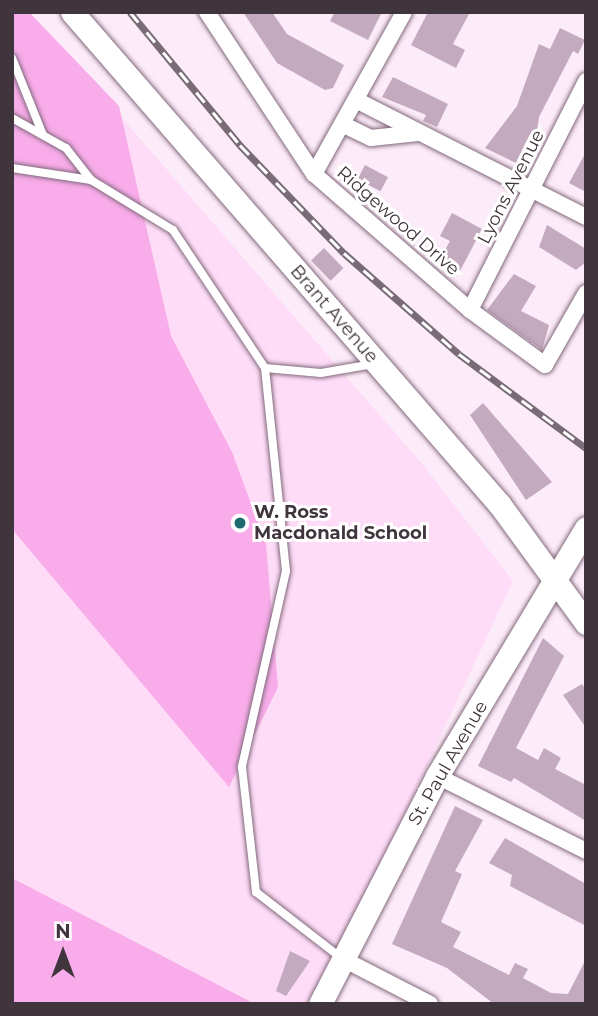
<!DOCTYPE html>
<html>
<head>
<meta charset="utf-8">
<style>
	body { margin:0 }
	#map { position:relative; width:598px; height:1016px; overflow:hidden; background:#fcebf8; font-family:Montserrat,sans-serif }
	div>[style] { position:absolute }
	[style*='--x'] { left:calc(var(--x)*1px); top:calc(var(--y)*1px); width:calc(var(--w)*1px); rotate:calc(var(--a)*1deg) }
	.built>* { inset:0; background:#fedcf7 }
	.green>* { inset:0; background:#f8acea }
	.building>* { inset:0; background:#c4aabf; transform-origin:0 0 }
	.roads { filter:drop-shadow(0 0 2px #826a7d) drop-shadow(0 0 2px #826a7d) }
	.service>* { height:8px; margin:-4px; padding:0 4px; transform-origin:4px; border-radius:4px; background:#fff }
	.minor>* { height:16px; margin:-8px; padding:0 8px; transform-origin:8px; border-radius:8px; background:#fff }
	.secondary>* { height:23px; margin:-11.5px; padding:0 11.5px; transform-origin:11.5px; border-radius:11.5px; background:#fff }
	.rail>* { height:7px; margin-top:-3.5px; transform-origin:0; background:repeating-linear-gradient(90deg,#fff 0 13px,#796c76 0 26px); box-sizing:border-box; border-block:2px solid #796c76 }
	.dots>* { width:19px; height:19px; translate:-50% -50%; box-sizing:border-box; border:4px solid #fff; border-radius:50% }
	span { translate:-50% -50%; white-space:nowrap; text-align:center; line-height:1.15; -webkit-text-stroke:6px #fff; paint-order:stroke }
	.street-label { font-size:18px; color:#40353d }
	.poi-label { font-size:18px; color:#40353d; font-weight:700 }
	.left { translate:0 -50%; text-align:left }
	.frame { position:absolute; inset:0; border:14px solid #40353d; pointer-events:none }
	.north { position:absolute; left:28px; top:918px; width:70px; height:70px; -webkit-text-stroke:5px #fff; paint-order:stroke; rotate:0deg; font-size:19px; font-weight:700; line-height:28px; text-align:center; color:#40353d }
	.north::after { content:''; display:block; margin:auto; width:24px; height:32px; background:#40353d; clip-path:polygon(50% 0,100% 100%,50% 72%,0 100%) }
</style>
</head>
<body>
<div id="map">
	<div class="built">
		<i style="clip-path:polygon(12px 12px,29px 12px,44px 28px,423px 465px,513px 581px,315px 1004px,255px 1004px,12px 878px)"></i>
	</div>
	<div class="green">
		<i style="clip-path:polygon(12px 12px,29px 12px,119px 106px,171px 336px,232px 452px,266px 544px,278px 687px,229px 787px,12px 529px)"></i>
		<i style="clip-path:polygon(12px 878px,255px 1004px,12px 1004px)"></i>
	</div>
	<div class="building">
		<i style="clip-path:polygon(243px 12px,272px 12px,287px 34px,344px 65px,333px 88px,325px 90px,277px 63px)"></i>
		<i style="clip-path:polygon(335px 12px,382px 12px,368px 40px,330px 21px)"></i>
		<i style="clip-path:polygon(428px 12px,470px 12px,453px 44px,465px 50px,456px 68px,411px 45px)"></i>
		<i style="clip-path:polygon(560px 28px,585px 40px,578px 54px,573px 51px,539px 117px,536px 137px,530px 134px,516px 163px,485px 148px,517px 106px,539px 44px,550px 49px)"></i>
		<i style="clip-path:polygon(393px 77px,448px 104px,437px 127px,423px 121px,426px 115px,382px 97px)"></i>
		<i style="clip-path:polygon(586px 152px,586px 192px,569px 183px)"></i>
		<i style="left:365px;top:165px;width:26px;height:16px;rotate:28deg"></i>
		<i style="clip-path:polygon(452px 213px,482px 229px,460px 271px,440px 259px,450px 241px,440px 236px)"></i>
		<i style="clip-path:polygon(547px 225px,586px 249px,586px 262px,576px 270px,539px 247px)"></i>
		<i style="left:324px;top:248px;width:28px;height:18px;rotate:46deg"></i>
		<i style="clip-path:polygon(514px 274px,536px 286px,521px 311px,549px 325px,542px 350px,487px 310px)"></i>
		<i style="clip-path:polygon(483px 403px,552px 482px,526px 500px,470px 415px)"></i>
		<i style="clip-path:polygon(543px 638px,564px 656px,516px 748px,538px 760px,544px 748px,561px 758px,555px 769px,586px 785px,586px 821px,514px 778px,511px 782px,478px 766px)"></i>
		<i style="clip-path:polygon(582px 684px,586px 690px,586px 728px,563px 695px)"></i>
		<i style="clip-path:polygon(455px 806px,483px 820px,455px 871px,462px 874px,441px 922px,461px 932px,453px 947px,509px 975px,515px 963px,528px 969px,523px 978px,551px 993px,568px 994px,586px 959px,586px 1004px,494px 1004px,447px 968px,392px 944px)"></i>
		<i style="clip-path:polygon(505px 838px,586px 884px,586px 926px,510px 886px,512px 875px,489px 863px)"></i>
		<i style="clip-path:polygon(290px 951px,310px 961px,286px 996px,276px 991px)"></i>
	</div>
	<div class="roads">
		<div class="service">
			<i style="--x:12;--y:58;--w:83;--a:68.1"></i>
			<i style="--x:12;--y:118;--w:62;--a:29.1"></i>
			<i style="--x:66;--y:148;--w:41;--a:52"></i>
			<i style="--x:12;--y:168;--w:80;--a:8.6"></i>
			<i style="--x:91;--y:180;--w:96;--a:31.4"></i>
			<i style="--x:173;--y:230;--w:166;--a:56.3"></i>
			<i style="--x:265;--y:368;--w:204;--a:84.1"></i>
			<i style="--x:286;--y:571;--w:201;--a:102.7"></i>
			<i style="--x:242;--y:767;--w:126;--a:83.6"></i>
			<i style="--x:256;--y:892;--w:106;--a:37.7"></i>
			<i style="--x:265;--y:368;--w:56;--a:5.1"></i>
			<i style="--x:321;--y:373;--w:53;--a:-9.8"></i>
		</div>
		<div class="minor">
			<i style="--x:207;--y:12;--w:194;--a:56.6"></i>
			<i style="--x:314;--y:174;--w:207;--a:41.1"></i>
			<i style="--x:470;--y:310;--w:93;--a:36.3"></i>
			<i style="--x:545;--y:365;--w:83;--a:-60.3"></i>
			<i style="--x:358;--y:101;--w:256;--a:27"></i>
			<i style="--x:344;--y:125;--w:30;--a:26"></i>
			<i style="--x:371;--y:138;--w:47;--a:-6.1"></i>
			<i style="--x:314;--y:174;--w:185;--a:-60.9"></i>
			<i style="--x:470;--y:310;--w:257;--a:-63.1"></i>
			<i style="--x:437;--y:776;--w:167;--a:26.7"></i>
			<i style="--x:343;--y:959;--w:98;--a:27.3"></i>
		</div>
		<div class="secondary">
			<i style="--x:72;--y:12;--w:653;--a:49.04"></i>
			<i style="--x:500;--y:505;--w:146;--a:53.9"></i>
			<i style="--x:320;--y:1004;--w:256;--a:-62.8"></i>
			<i style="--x:437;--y:776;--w:289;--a:-59"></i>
		</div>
	</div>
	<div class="rail">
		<i style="--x:130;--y:12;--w:173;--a:50.4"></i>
		<i style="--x:240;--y:145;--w:150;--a:46.1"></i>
		<i style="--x:344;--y:253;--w:153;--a:41.3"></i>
		<i style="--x:459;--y:354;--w:158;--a:36.5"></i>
	</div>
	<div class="dots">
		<i style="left:240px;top:523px;background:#1d6a6d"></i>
	</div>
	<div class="street-label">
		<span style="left:511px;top:187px;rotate:-63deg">Lyons Avenue</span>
		<span style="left:398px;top:221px;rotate:41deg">Ridgewood Drive</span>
		<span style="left:334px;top:314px;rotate:49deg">Brant Avenue</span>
		<span style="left:448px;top:763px;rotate:-60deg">St. Paul Avenue</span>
	</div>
	<div class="poi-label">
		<span class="left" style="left:254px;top:523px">W. Ross<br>Macdonald School</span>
	</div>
	<div class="frame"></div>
	<div class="north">N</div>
</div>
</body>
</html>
